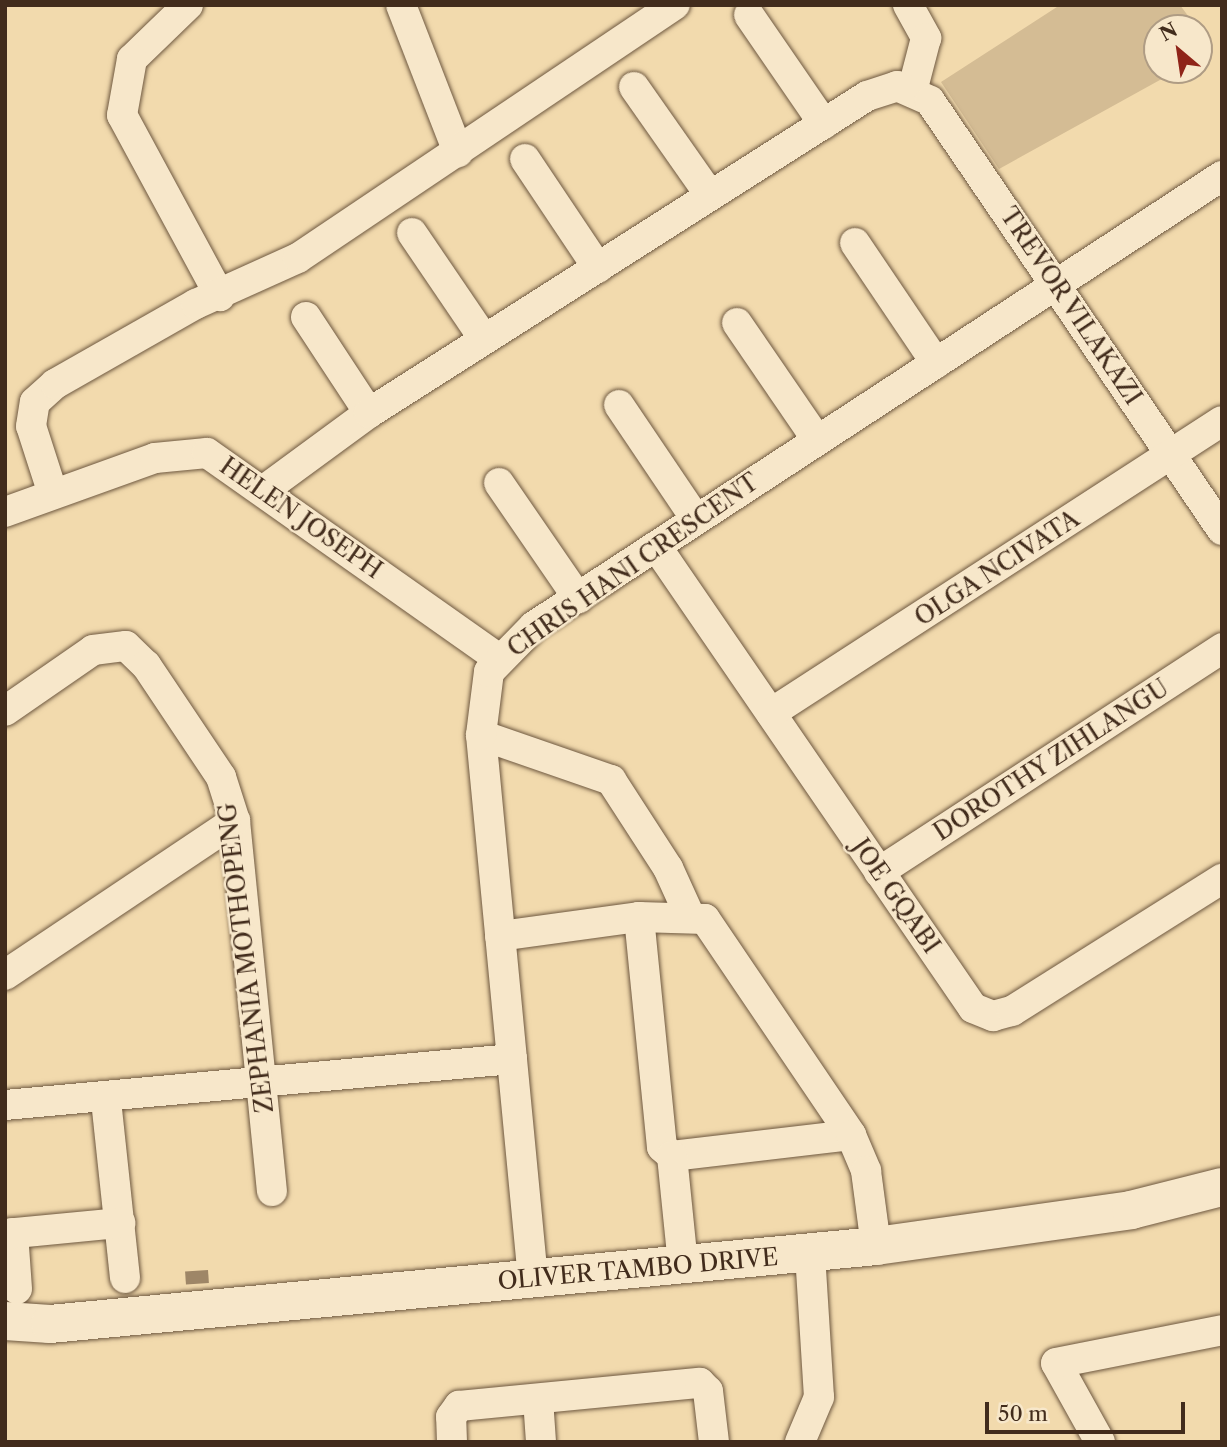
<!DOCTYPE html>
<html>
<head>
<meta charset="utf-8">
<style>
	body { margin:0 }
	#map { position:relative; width:1227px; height:1447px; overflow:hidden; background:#f2daad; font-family:"Libre Caslon Text",serif }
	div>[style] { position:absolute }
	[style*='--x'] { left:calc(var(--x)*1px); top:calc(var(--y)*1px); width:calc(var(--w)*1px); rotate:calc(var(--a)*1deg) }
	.green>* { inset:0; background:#d4bc94 }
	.building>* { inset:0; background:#9e8667; transform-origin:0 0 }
	.roads { filter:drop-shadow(0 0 2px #6e5840) drop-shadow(0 0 2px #6e5840) }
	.street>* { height:30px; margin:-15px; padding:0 15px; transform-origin:15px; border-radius:15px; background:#f7e7ca }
	.secondary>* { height:38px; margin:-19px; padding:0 19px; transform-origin:19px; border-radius:19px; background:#f7e7ca }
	span { translate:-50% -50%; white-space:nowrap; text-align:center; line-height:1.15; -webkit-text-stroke:5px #f7e7ca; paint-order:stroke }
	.street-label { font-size:24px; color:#422c1c }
	.frame { position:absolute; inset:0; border:7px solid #422c1c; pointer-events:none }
	.north { position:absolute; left:1143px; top:14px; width:70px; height:70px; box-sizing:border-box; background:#f7e7ca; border:2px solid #af9c84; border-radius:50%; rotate:331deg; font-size:19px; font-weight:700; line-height:28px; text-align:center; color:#422c1c }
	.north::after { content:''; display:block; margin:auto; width:24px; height:32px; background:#8f2418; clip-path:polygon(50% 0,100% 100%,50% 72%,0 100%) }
	.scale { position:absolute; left:985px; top:1402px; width:200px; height:32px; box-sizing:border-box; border:4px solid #422c1c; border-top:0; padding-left:9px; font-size:21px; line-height:24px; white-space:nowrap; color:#422c1c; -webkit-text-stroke:5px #f7e7ca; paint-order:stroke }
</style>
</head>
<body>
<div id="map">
	<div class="green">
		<i style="clip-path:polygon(1060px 5px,1180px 5px,1197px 28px,1157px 28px,1157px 70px,1178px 70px,999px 169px,941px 82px)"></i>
	</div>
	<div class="building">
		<i style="left:208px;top:1270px;width:13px;height:23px;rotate:86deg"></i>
	</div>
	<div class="roads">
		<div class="street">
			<i style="--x:188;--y:5;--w:78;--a:136"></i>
			<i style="--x:132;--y:59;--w:57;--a:100.1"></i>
			<i style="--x:122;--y:115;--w:206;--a:61.6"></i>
			<i style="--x:401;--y:5;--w:158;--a:68.8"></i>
			<i style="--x:908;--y:5;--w:38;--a:61"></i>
			<i style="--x:926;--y:38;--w:52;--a:104.6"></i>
			<i style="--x:749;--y:15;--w:132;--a:55.5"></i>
			<i style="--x:634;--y:87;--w:132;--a:54.9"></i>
			<i style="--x:525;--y:159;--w:131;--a:56.2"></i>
			<i style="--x:412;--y:233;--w:128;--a:55.8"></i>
			<i style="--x:855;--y:243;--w:145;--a:56"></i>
			<i style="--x:306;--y:317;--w:115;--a:56.7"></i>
			<i style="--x:737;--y:323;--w:142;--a:55.6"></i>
			<i style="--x:619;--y:405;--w:138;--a:56"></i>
			<i style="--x:499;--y:483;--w:140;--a:55.5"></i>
			<i style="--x:264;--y:490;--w:130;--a:-36.3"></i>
			<i style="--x:369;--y:413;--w:590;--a:-32.48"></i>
			<i style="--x:867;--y:96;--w:32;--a:-18"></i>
			<i style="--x:897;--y:86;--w:36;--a:24"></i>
			<i style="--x:930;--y:101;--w:519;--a:55.76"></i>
			<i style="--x:53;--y:494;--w:71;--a:-107.9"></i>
			<i style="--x:31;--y:426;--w:24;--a:-81"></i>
			<i style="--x:35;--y:402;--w:27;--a:-42"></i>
			<i style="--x:55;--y:384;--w:162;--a:-29.6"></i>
			<i style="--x:196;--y:304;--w:112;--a:-24.3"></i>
			<i style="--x:298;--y:258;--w:454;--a:-33.9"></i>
			<i style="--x:5;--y:512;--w:159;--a:-19.8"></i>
			<i style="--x:155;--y:458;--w:52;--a:-5.5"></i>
			<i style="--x:207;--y:453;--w:356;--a:35.2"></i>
			<i style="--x:656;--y:546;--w:560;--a:55.54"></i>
			<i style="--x:973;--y:1008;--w:22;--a:22"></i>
			<i style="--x:993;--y:1016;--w:20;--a:-15"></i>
			<i style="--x:1012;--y:1011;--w:248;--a:-32.2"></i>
			<i style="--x:5;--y:711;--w:107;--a:-34.7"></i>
			<i style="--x:93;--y:650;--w:33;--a:-7"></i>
			<i style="--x:126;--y:646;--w:28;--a:44"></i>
			<i style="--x:146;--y:665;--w:135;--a:56.2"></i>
			<i style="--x:221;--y:777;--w:46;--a:72.3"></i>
			<i style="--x:235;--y:821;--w:372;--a:84.3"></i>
			<i style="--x:771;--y:713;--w:537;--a:-32.92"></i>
			<i style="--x:481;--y:735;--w:138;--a:19.1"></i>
			<i style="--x:611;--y:780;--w:105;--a:57.1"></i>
			<i style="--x:668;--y:868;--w:51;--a:65.5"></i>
			<i style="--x:879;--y:872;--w:410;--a:-33.1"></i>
			<i style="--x:639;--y:917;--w:231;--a:84.3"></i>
			<i style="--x:662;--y:1147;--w:13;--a:42"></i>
			<i style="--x:672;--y:1156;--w:180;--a:-6.7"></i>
			<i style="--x:500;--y:936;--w:140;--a:-7.8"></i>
			<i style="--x:639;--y:917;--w:66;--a:1.7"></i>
			<i style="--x:705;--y:919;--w:261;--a:55.9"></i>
			<i style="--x:851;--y:1135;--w:39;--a:67"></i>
			<i style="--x:866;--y:1171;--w:76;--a:82.4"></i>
			<i style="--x:5;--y:975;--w:277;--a:-33.8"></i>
			<i style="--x:106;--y:1100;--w:179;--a:83.9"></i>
			<i style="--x:5;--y:1105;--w:509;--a:-5.18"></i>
			<i style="--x:672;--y:1156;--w:109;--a:84.2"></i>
			<i style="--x:13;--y:1233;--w:56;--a:85.9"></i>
			<i style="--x:5;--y:1234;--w:116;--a:-5.5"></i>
			<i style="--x:533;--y:1279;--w:546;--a:-95.46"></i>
			<i style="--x:481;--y:735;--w:64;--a:-82.8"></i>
			<i style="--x:489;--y:672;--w:64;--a:-45.6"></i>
			<i style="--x:534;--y:626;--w:822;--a:-33.19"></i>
			<i style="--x:538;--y:1399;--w:43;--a:86"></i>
			<i style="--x:452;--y:1442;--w:25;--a:-92"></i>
			<i style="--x:451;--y:1417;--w:14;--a:-54"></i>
			<i style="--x:459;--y:1406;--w:242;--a:-5.5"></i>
			<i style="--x:700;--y:1383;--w:11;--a:45"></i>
			<i style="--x:708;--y:1391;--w:51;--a:83.3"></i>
			<i style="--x:800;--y:1442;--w:49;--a:-67.1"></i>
			<i style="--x:819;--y:1397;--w:144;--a:-93.6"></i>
			<i style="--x:1100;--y:1442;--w:90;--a:-119.1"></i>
			<i style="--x:1056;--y:1363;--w:169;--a:-11.2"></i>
		</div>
		<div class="secondary">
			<i style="--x:5;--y:1321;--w:45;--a:3.8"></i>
			<i style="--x:50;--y:1324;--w:830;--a:-5.39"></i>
			<i style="--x:876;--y:1246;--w:258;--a:-8"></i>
			<i style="--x:1131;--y:1210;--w:94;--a:-14.2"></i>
		</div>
	</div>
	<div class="street-label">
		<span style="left:1071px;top:306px;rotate:56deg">TREVOR VILAKAZI</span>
		<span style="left:301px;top:518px;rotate:35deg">HELEN JOSEPH</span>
		<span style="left:633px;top:565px;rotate:-35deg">CHRIS HANI CRESCENT</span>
		<span style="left:997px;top:568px;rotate:-33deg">OLGA NCIVATA</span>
		<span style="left:1051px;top:760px;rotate:-33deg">DOROTHY ZIHLANGU</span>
		<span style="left:896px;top:896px;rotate:55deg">JOE GQABI</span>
		<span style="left:246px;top:958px;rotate:-97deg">ZEPHANIA MOTHOPENG</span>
		<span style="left:638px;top:1269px;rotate:-5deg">OLIVER TAMBO DRIVE</span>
	</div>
	<div class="frame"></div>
	<div class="north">N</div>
	<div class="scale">50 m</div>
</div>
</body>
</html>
